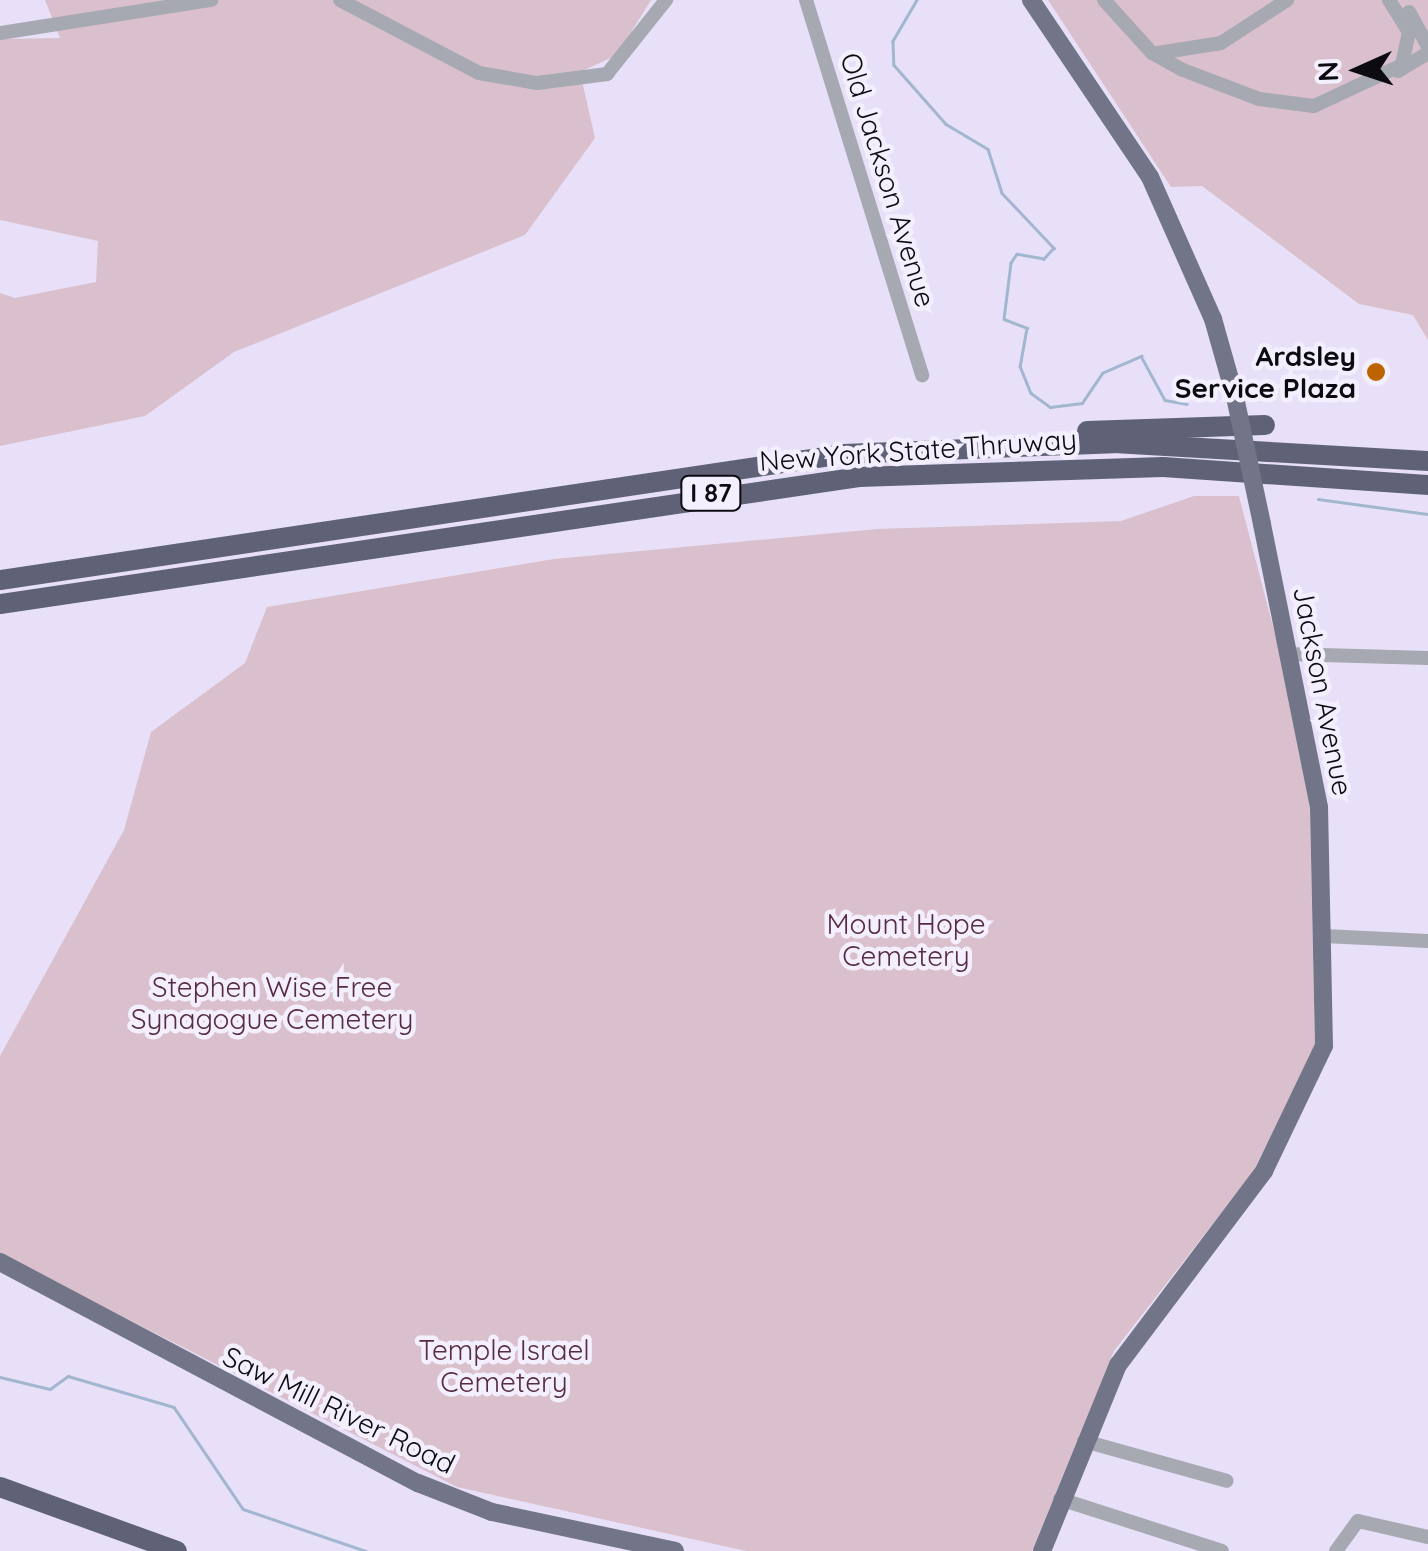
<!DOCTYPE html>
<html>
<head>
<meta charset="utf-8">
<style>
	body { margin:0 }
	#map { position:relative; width:1428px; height:1551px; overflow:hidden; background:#e8e0f8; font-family:Quicksand,sans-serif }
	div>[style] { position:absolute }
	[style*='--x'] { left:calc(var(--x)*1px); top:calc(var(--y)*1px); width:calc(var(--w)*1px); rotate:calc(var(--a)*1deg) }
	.green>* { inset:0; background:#d9c0cc }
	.stream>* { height:2.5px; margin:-1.25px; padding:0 1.25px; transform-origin:1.25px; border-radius:1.25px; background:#a2b6d0 }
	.minor>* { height:14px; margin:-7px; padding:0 7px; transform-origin:7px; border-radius:7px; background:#a6a8b2 }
	.major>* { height:18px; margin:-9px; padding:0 9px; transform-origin:9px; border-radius:9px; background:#717587 }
	.highway>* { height:20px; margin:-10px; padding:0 10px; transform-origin:10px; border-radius:10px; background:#5f6277 }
	.major-bridge>* { height:18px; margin:-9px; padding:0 9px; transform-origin:9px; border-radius:9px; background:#717587 }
	.dots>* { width:28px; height:28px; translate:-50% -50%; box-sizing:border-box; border:5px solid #f4effe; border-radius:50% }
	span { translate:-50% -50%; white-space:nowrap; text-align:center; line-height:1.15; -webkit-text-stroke:9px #f4effe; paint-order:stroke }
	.shield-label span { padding:2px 8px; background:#f4effe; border:2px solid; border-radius:8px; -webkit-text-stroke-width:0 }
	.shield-label { font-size:25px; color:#0d0b12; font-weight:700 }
	.street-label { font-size:28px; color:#0d0b12 }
	.poi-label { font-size:28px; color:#0d0b12; font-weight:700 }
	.right { translate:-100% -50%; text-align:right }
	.park-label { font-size:28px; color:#572b43 }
	.north { position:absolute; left:1308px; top:20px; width:100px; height:100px; -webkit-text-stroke:8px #f4effe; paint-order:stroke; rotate:267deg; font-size:28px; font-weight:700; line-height:40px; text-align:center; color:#0d0b12 }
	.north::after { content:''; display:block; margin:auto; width:35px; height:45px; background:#0d0b12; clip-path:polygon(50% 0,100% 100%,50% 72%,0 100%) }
</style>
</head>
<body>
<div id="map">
	<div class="green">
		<i style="clip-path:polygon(45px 0,651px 0,617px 55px,580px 72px,595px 138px,525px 235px,234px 352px,145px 416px,0 446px,0 293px,15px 298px,96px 282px,98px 241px,0 220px,0 39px,60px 38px)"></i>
		<i style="clip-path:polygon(1048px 0,1428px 0,1428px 340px,1413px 315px,1359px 304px,1202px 186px,1171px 187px)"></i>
		<i style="clip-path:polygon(1194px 496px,1239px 496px,1309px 765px,1315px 1049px,1253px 1172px,1114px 1351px,1032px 1551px,746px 1551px,457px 1487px,0 1254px,0 1056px,124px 830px,151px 732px,245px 663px,267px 607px,554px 559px,877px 529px,1121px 521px)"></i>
	</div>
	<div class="stream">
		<i style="--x:917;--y:0;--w:48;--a:120.3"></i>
		<i style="--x:893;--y:41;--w:24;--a:88"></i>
		<i style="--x:894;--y:65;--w:79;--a:48.6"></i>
		<i style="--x:946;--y:124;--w:49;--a:30.8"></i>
		<i style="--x:988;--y:149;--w:46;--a:72.3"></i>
		<i style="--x:1002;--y:193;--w:76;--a:46.6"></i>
		<i style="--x:1054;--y:248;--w:15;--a:132"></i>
		<i style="--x:1044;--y:259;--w:27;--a:-170"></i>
		<i style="--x:1017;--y:254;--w:11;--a:124"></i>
		<i style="--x:1011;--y:263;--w:56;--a:97.1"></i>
		<i style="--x:1004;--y:319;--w:25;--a:21"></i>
		<i style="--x:1027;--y:328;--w:39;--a:100"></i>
		<i style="--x:1020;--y:366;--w:29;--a:68"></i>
		<i style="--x:1031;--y:393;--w:24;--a:36"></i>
		<i style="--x:1050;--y:407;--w:32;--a:-7"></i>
		<i style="--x:1082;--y:403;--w:36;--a:-56"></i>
		<i style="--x:1102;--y:373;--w:43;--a:-23.6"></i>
		<i style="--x:1141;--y:356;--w:50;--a:61.4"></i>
		<i style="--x:1165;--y:400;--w:22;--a:10"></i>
		<i style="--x:1318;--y:499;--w:111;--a:7.8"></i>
		<i style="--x:0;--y:1377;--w:51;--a:13.5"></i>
		<i style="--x:50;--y:1389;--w:22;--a:-36"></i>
		<i style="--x:68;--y:1376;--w:110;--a:16.3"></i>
		<i style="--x:174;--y:1407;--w:123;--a:55.9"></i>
		<i style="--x:243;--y:1509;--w:130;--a:18.9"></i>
	</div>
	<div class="minor">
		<i style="--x:340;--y:0;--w:157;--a:27.7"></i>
		<i style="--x:479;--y:73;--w:59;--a:9.8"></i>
		<i style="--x:537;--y:83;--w:71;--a:-7.3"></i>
		<i style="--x:607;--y:74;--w:95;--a:-51.4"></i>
		<i style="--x:806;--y:0;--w:393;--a:72.8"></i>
		<i style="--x:1104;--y:0;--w:72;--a:47.8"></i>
		<i style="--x:1152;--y:53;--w:35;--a:29"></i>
		<i style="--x:1183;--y:70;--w:81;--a:20.9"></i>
		<i style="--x:1259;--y:99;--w:55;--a:7.3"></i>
		<i style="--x:1314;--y:106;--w:97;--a:-25"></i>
		<i style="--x:1402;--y:65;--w:34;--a:-78"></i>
		<i style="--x:1409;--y:32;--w:38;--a:-122"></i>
		<i style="--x:1409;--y:12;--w:39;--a:61"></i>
		<i style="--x:0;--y:33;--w:214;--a:-8.9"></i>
		<i style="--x:1158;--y:53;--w:64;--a:-9"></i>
		<i style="--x:1221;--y:43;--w:79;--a:-33.1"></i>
		<i style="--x:1398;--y:71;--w:35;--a:-31"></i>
		<i style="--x:1287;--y:654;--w:141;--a:1.6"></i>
		<i style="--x:1324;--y:936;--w:104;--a:2.8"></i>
		<i style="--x:1084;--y:1441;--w:148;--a:15.6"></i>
		<i style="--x:1060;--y:1499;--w:170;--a:17.8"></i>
		<i style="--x:1336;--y:1551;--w:37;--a:-54"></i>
		<i style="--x:1358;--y:1521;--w:72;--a:12.9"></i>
	</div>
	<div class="major">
		<i style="--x:1031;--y:0;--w:213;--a:56.1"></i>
		<i style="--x:1150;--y:177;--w:155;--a:66.1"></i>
		<i style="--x:1213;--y:319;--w:81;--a:74.2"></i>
		<i style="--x:0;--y:1262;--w:473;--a:27.9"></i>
		<i style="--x:418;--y:1483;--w:79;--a:21.4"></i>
		<i style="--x:492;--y:1512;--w:187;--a:12"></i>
		<i style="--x:1042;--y:1551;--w:201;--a:-67.8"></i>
		<i style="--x:1118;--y:1365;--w:243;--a:-53"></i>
		<i style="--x:1264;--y:1171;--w:139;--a:-64.4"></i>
		<i style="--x:1324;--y:1046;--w:239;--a:-91.2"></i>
		<i style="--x:1319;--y:807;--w:289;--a:-101.4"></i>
	</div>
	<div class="highway">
		<i style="--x:1087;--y:431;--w:178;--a:-1.9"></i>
		<i style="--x:0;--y:580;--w:853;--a:-8.49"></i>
		<i style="--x:844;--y:454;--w:270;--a:-2.3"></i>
		<i style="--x:1114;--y:443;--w:315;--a:3.3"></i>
		<i style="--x:0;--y:604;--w:868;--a:-8.41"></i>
		<i style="--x:859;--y:477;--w:304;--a:-1.9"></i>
		<i style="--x:1163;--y:467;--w:266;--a:3.9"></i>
		<i style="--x:0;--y:1487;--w:188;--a:19.9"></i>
	</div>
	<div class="major-bridge">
		<i style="--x:1235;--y:397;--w:130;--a:78"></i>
	</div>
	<div class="dots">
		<i style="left:1376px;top:372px;background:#bd6401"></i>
	</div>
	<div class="shield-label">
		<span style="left:711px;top:493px">I 87</span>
	</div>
	<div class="street-label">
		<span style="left:888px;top:180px;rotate:73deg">Old Jackson Avenue</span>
		<span style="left:918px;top:450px;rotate:-4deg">New York State Thruway</span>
		<span style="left:1323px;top:691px;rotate:79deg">Jackson Avenue</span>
		<span style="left:339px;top:1410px;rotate:26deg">Saw Mill River Road</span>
	</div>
	<div class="poi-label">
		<span class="right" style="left:1356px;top:372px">Ardsley<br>Service Plaza</span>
	</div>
	<div class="park-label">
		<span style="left:906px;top:940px">Mount Hope<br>Cemetery</span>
		<span style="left:272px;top:1003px">Stephen Wise Free<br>Synagogue Cemetery</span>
		<span style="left:504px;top:1366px">Temple Israel<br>Cemetery</span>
	</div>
	<div class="north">N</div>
</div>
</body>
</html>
